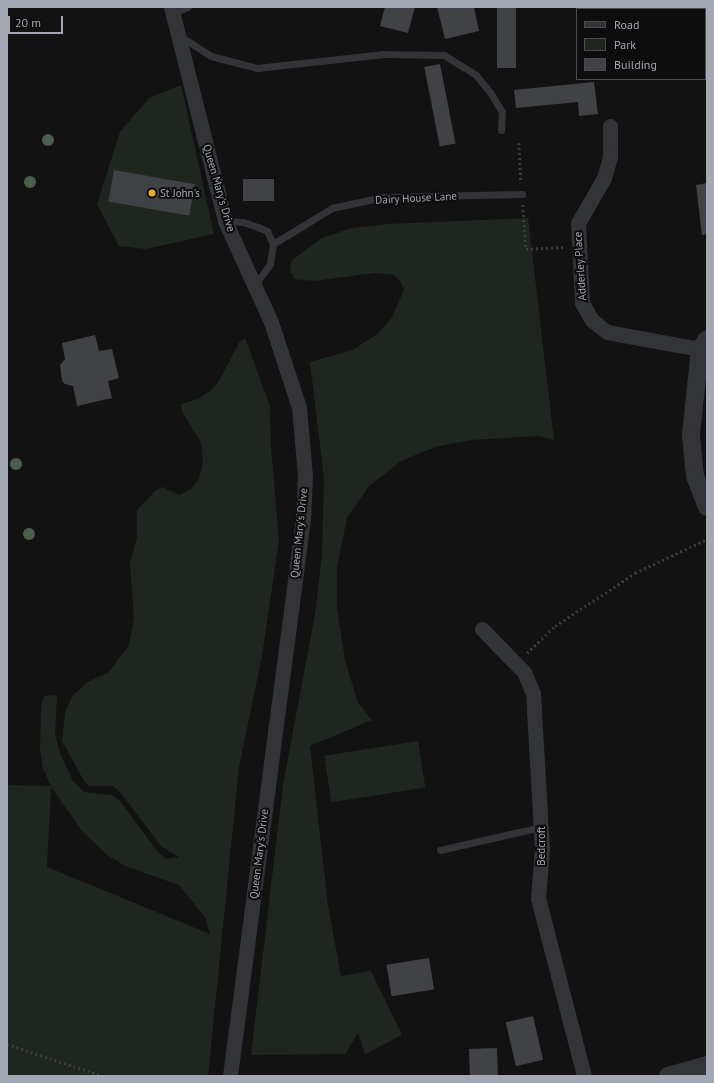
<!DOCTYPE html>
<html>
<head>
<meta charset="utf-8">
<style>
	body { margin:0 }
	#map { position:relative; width:714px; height:1083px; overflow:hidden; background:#121213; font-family:"PT Sans",sans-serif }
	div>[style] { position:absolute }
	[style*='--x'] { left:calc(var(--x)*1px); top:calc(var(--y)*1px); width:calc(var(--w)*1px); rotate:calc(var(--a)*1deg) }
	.green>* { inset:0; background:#1e261f; transform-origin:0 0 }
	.building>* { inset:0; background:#414246; transform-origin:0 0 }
	.path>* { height:2.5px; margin-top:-1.25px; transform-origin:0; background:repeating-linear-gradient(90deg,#393b3f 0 2px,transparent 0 5px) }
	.service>* { height:7px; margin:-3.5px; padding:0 3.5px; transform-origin:3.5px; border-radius:3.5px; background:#333438 }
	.minor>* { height:15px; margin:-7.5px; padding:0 7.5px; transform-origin:7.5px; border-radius:7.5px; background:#333438 }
	.tertiary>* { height:18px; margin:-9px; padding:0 9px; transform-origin:9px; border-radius:9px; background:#333438 }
	.trees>* { width:12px; height:12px; margin:-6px; border-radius:50%; background:#4c5f4d }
	.dots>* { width:11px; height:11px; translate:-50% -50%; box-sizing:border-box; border:2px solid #0d0d0e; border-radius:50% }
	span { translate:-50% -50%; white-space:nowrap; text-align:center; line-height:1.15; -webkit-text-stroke:4px #0d0d0e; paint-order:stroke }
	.street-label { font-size:11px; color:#a3a8b4 }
	.poi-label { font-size:11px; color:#a3a8b4 }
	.left { translate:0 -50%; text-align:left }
	.frame { position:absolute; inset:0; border:8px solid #a3a8b4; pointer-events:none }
	.legend { position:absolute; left:576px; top:8px; width:130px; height:72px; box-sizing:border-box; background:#0d0d0e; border:1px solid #494b50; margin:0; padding:5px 7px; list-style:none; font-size:12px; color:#a3a8b4 }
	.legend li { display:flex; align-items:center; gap:8px; height:20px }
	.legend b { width:20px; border:1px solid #494b50 }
	.scale { position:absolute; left:8px; top:16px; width:55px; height:18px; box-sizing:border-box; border:2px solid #a3a8b4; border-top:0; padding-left:5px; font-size:12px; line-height:14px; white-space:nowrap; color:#a3a8b4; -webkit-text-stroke:3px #0d0d0e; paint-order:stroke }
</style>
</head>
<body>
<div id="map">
	<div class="green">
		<i style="clip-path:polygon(181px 85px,214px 234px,146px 249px,119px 246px,97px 204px,120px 132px,149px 98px)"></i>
		<i style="clip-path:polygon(528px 218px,554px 440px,539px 436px,471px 440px,435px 447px,401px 461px,369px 486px,347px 518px,337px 567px,337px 609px,345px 660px,358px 703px,372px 720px,310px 746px,328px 905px,341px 976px,371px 971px,402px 1035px,365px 1054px,358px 1033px,345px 1054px,251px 1055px,283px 785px,315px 614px,322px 554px,324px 479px,310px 362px,352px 350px,376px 335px,391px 319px,404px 290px,401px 282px,394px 275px,375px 273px,314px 281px,294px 279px,290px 271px,291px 261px,322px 238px,352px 228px,387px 224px)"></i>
		<i style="clip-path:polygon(evenodd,245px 338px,270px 406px,271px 447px,279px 540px,262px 656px,239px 767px,208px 1076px,7px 1076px,7px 785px,51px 786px,43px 769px,40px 749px,41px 707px,44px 696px,57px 695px,55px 734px,60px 753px,73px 781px,84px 792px,112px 795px,120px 801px,157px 851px,166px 859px,179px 857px,161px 846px,120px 792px,113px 786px,89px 786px,84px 781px,62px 741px,65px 712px,73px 695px,88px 682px,109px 672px,129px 645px,134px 618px,130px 562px,137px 538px,137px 510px,156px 490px,163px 487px,179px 495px,191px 489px,199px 479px,203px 462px,201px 443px,182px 411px,181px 404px,198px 399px,211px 390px,219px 381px,240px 341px,245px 338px,51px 787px,82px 831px,107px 855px,125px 866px,179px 885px,205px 917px,210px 934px,47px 867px,51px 787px)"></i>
		<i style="left:418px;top:741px;width:47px;height:95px;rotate:81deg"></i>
	</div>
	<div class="building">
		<i style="clip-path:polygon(385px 7px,415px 7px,408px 33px,380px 26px)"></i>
		<i style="clip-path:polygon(437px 7px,474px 7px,479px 31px,445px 39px)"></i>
		<i style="left:497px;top:7px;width:19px;height:61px"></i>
		<i style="left:620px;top:7px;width:80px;height:2px"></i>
		<i style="left:440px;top:64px;width:81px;height:16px;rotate:79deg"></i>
		<i style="clip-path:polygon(594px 82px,598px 114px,579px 116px,578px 102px,516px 108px,514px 90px)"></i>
		<i style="left:114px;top:170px;width:82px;height:32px;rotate:10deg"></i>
		<i style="left:243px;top:179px;width:31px;height:22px"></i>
		<i style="clip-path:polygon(707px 183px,707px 234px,702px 235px,696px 185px)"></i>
		<i style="clip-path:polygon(95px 335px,99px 351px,112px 349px,119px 378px,108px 381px,112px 398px,77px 406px,73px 386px,65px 384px,62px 381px,60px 365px,65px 359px,62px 343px)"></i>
		<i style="left:429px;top:958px;width:32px;height:43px;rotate:81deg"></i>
		<i style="left:533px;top:1016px;width:45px;height:28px;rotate:77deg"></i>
		<i style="left:497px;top:1048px;width:28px;height:28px;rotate:88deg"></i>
	</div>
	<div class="path">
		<i style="--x:519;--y:143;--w:40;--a:87.1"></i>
		<i style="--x:523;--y:205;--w:44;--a:86.1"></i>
		<i style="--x:526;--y:249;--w:38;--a:-3"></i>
		<i style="--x:527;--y:653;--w:39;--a:-44"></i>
		<i style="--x:555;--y:626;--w:96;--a:-33.5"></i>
		<i style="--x:635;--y:573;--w:80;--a:-25.3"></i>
		<i style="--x:7;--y:1044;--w:101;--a:18.4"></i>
	</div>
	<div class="service">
		<i style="--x:173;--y:13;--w:16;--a:-22"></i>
		<i style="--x:180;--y:36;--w:37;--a:33"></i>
		<i style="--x:211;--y:56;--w:48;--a:14.6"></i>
		<i style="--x:257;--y:68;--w:128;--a:-6.3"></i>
		<i style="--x:384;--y:54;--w:60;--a:1"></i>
		<i style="--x:444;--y:55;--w:38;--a:32"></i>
		<i style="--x:476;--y:75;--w:22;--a:51"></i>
		<i style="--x:490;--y:92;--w:23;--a:59"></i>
		<i style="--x:502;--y:112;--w:18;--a:93"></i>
		<i style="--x:226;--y:221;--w:17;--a:3"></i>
		<i style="--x:243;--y:222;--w:18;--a:19"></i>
		<i style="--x:260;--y:228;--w:8;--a:23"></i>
		<i style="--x:267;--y:231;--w:14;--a:65"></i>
		<i style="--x:273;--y:244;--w:20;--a:99"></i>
		<i style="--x:270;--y:264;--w:26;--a:126"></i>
		<i style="--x:273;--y:244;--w:69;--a:-31.4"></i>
		<i style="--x:332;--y:208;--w:52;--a:-12.2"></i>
		<i style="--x:383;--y:197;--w:139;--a:-1.2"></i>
		<i style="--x:440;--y:850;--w:104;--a:-12.8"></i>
	</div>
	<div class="minor">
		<i style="--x:171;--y:7;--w:221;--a:75.8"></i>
		<i style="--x:225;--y:221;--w:111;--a:65.5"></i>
		<i style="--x:271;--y:322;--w:89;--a:71.8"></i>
		<i style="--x:299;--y:407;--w:69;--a:85"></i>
		<i style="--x:305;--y:476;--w:43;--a:92.7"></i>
		<i style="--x:303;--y:519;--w:562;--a:97.47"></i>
		<i style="--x:610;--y:126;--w:31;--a:90"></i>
		<i style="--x:610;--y:157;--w:22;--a:106"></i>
		<i style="--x:604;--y:178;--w:52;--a:120"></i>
		<i style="--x:578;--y:223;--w:80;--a:87.1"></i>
		<i style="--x:582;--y:303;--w:20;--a:60"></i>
		<i style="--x:592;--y:320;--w:19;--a:39"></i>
		<i style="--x:607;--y:332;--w:95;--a:10.4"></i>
		<i style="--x:482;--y:629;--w:60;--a:45.7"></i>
		<i style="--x:524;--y:672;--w:23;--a:67"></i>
		<i style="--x:533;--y:693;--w:156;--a:86.7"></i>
		<i style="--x:542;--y:849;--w:49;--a:94.7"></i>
		<i style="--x:538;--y:898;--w:184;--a:75.5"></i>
	</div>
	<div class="tertiary">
		<i style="--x:707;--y:339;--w:12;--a:125"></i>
		<i style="--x:700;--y:349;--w:86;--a:96"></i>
		<i style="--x:691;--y:435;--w:41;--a:84.4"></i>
		<i style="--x:695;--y:476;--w:33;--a:69"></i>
		<i style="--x:668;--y:1076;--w:41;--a:-15.8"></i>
	</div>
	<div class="trees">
		<i style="left:48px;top:140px"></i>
		<i style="left:30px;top:182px"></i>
		<i style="left:16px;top:464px"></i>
		<i style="left:29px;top:534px"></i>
	</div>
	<div class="dots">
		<i style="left:152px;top:193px;background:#ecae31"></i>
	</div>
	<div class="street-label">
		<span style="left:219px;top:188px;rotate:74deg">Queen Mary's Drive</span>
		<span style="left:416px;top:198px;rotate:-3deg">Dairy House Lane</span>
		<span style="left:580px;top:266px;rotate:-94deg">Adderley Place</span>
		<span style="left:299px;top:533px;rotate:-84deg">Queen Mary's Drive</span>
		<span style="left:541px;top:846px;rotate:-90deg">Bedcroft</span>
		<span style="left:259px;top:854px;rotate:-83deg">Queen Mary's Drive</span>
	</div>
	<div class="poi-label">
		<span class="left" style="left:160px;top:193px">St John's</span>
	</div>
	<div class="frame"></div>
	<ul class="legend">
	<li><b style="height:5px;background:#333438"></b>Road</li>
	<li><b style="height:11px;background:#1e261f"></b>Park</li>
	<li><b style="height:11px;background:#414246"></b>Building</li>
	</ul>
	<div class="scale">20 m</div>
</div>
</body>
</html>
